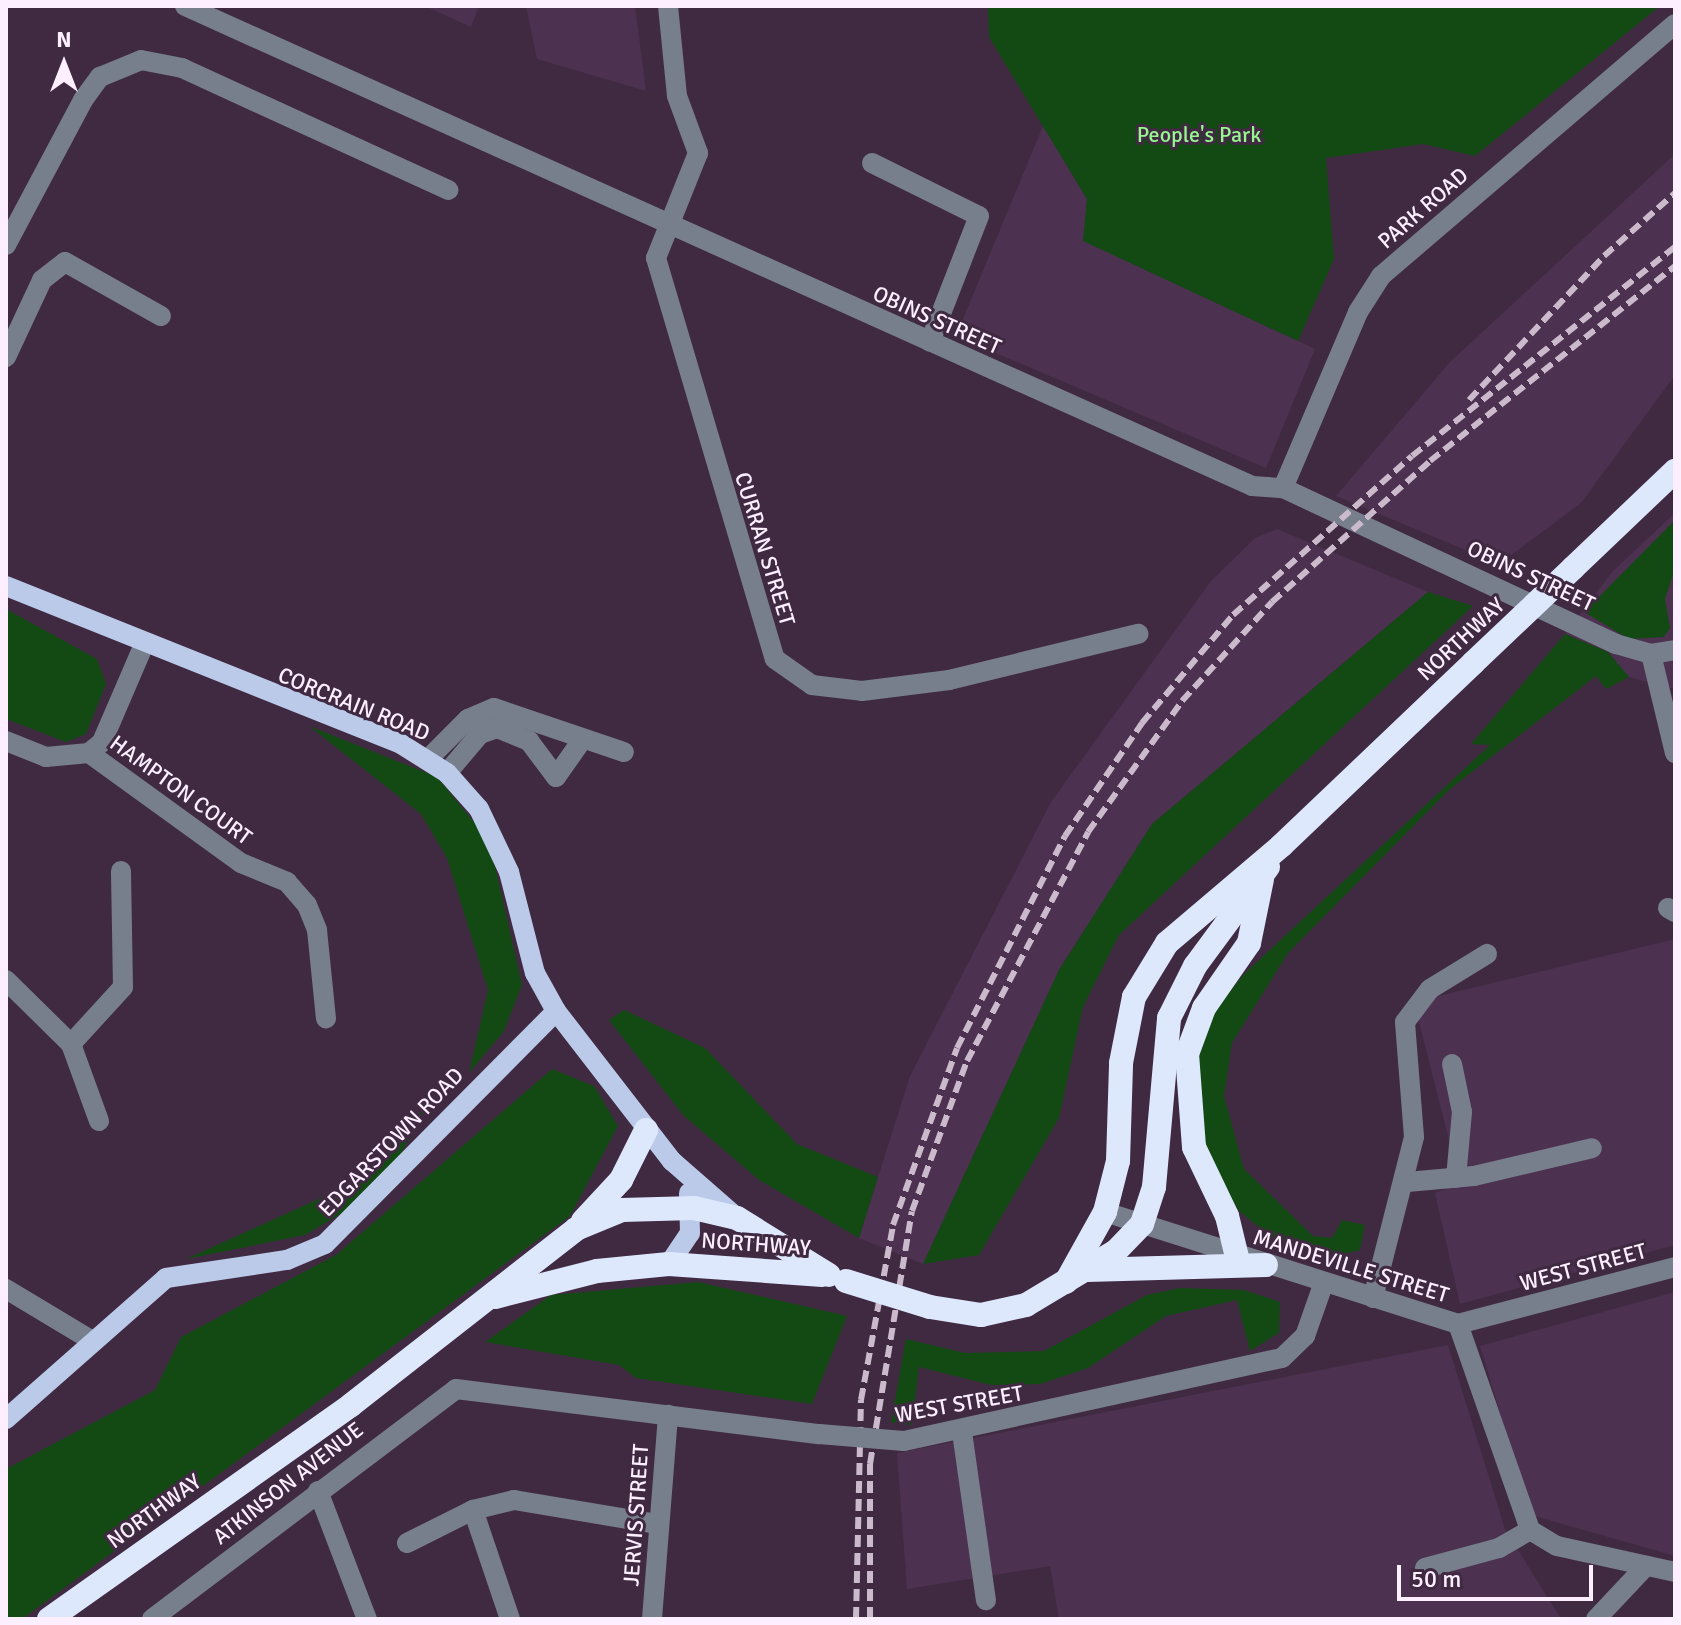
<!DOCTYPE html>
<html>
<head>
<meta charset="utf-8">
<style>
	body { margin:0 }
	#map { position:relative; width:1681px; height:1625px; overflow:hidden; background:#402a42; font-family:Signika,sans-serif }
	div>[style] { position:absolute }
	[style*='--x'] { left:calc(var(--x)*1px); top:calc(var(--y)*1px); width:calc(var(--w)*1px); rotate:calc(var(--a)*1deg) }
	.built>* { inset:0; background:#4d3150 }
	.green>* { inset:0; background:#134a13 }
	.minor>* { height:20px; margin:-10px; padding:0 10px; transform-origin:10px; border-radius:10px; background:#777f8d }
	.major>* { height:20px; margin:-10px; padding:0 10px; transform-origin:10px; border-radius:10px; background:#bbcae8 }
	.highway>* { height:24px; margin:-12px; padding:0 12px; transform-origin:12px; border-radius:12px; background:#dde8fd }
	.rail>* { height:6px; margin-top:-3px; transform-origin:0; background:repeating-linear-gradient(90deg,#cabacc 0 12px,transparent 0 18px) }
	.minor-bridge>* { height:20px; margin:-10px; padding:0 10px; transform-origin:10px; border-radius:10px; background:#777f8d }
	.highway-bridge>* { height:24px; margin:-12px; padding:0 12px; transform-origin:12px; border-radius:12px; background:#dde8fd }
	span { translate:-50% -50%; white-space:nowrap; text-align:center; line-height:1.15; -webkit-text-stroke:6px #402a42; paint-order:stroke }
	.park-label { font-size:22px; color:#96f791 }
	.street-label { font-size:22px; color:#fdefff }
	.frame { position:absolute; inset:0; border:8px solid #fdefff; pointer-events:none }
	.north { position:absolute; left:24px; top:24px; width:80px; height:80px; -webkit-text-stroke:6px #402a42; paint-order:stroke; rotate:0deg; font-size:22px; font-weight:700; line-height:32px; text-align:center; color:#fdefff }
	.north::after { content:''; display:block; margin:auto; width:28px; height:36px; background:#fdefff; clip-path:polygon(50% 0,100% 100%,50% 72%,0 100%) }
	.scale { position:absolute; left:1397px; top:1565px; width:196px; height:36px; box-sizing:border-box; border:4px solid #fdefff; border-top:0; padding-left:10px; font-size:24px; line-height:28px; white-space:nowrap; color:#fdefff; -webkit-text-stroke:6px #402a42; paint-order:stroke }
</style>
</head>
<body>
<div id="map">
	<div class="built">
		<i style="clip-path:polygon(425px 6px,479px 6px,471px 27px)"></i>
		<i style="clip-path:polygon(526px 6px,635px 6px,646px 91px,537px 59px)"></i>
		<i style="clip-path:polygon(1043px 126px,1087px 199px,1084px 241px,1315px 349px,1266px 468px,956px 336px)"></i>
		<i style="clip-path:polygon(1675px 154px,1675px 375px,1581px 503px,1499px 564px,1336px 496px,1450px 362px)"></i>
		<i style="clip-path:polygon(1675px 513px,1675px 689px,1629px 677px,1608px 652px,1565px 634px,1613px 571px)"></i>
		<i style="clip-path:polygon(1277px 529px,1428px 592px,1152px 824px,1059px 970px,923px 1264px,859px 1238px,910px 1076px,1051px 802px,1211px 581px,1255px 538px)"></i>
		<i style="clip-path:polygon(1675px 939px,1675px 1245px,1460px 1304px,1435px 1193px,1460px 1183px,1414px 1002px)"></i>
		<i style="clip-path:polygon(1675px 1292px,1675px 1556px,1531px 1515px,1480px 1346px)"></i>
		<i style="clip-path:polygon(1448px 1345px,1505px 1529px,1561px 1619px,1059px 1619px,1050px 1566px,907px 1589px,897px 1453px)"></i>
	</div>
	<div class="green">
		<i style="clip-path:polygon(988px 6px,1660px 6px,1475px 156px,1423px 144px,1326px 158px,1334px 259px,1298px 341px,1083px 241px,1087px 199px,989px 37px)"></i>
		<i style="clip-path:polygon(1675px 520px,1675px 569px,1665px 599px,1670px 628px,1664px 637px,1629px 639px,1584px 612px)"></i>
		<i style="clip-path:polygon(1428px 592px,1473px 606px,1119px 935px,1083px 1007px,1059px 1118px,979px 1255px,923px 1264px,1059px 970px,1152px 824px)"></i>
		<i style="clip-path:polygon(6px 609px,97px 659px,106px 684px,86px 734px,66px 742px,6px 719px)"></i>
		<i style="clip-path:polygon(1565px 634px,1608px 652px,1629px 677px,1606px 689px,1596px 676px,1450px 789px,1288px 953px,1232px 1043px,1224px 1096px,1244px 1169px,1313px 1236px,1332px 1238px,1342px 1220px,1365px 1225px,1360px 1250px,1315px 1260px,1290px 1252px,1239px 1211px,1206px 1159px,1191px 1076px,1206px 1021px,1243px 975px,1490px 745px,1471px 744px)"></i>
		<i style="clip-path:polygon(309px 726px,437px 777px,478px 827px,495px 866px,522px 985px,504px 1031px,469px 1073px,488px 990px,447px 858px,421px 814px)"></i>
		<i style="clip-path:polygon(624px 1010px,705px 1048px,797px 1144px,878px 1177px,859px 1238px,759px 1180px,683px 1115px,609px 1020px)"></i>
		<i style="clip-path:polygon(552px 1069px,594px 1086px,618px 1126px,570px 1216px,22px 1619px,6px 1619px,6px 1469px,155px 1390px,181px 1337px,336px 1255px)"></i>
		<i style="clip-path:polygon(424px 1109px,400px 1156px,344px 1212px,305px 1235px,186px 1259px,354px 1183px)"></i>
		<i style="clip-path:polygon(698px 1282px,847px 1316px,812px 1404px,636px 1378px,619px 1365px,485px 1342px,551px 1295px)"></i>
		<i style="clip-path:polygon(1180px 1288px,1244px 1290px,1280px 1302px,1279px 1333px,1250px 1351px,1237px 1300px,1166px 1316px,1088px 1368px,1040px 1384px,991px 1385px,919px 1367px,912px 1425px,891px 1422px,906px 1339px,965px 1353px,1044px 1351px,1147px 1295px)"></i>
	</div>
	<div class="minor">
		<i style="--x:185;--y:6;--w:1170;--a:24.22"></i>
		<i style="--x:1252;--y:486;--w:31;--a:4"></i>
		<i style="--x:1283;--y:488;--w:368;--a:25.1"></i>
		<i style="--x:1616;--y:644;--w:36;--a:16"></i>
		<i style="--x:1651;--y:654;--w:24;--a:-9"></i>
		<i style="--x:668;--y:6;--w:90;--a:84.3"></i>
		<i style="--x:677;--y:96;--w:61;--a:69.8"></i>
		<i style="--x:698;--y:153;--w:113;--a:111.8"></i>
		<i style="--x:656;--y:258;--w:418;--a:73.5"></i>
		<i style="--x:775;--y:659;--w:45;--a:35.1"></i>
		<i style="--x:812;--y:685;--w:50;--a:6.8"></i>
		<i style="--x:862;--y:691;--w:88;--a:-7.2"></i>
		<i style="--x:949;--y:680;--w:195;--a:-13.7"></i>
		<i style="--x:872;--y:163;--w:119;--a:26.4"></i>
		<i style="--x:979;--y:216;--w:135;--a:111.3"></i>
		<i style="--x:6;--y:245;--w:164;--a:-62"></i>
		<i style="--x:83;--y:100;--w:29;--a:-54"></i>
		<i style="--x:100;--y:77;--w:44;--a:-22.5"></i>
		<i style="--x:141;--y:60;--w:42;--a:11"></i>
		<i style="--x:182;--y:68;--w:293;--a:24.6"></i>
		<i style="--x:6;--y:357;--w:85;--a:-64.9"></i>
		<i style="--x:42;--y:280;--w:29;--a:-38"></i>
		<i style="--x:65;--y:262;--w:110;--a:29.4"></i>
		<i style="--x:1283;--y:488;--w:191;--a:-66.9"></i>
		<i style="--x:1358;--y:312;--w:43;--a:-57.4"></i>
		<i style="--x:1381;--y:276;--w:387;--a:-40.6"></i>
		<i style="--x:1651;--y:654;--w:102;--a:76.4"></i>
		<i style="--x:6;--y:741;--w:43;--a:21.8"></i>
		<i style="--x:46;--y:757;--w:43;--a:-5.3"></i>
		<i style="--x:89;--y:753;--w:17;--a:-40"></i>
		<i style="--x:102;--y:742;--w:103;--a:-66.7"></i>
		<i style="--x:89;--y:753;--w:188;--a:35.9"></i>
		<i style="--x:241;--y:863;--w:50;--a:22.4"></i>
		<i style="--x:287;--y:882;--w:30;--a:49"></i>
		<i style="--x:307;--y:905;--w:27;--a:68"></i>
		<i style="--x:317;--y:930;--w:89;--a:84.2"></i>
		<i style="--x:428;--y:759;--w:57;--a:-45"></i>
		<i style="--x:468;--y:719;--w:28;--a:-23"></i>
		<i style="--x:494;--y:708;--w:137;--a:18.7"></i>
		<i style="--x:447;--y:773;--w:51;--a:-49.8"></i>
		<i style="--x:480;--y:734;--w:18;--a:-19"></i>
		<i style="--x:497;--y:728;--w:35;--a:22"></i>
		<i style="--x:529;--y:741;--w:45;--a:53.1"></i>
		<i style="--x:556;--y:777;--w:45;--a:-54.9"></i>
		<i style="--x:1668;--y:908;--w:8;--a:30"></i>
		<i style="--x:6;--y:980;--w:91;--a:44.6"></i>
		<i style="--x:71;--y:1044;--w:82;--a:70"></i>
		<i style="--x:71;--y:1044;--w:77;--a:-47.6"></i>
		<i style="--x:123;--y:987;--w:116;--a:-91"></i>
		<i style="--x:1452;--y:1064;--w:49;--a:78.2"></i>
		<i style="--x:1462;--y:1112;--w:66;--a:95.2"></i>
		<i style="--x:1407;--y:1182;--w:67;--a:-5.1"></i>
		<i style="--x:1474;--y:1176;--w:121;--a:-13.3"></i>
		<i style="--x:1105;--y:1212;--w:370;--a:17.6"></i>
		<i style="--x:1458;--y:1324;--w:218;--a:70.7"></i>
		<i style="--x:1530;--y:1530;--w:31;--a:31"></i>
		<i style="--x:1557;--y:1546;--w:121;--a:12.4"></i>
		<i style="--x:6;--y:1289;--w:99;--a:31"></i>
		<i style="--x:1373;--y:1298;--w:166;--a:-75.7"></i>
		<i style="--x:1414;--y:1137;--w:115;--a:-94.5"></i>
		<i style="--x:1405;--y:1022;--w:41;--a:-52.9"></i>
		<i style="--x:1430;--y:989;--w:67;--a:-31.6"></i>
		<i style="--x:1458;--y:1324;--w:224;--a:-14.7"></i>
		<i style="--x:962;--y:1432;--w:170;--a:81.9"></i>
		<i style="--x:904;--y:1441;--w:387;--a:-12.4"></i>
		<i style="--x:1282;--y:1358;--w:32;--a:-44"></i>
		<i style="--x:1305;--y:1336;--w:57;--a:-70.6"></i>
		<i style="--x:318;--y:1491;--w:137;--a:69.1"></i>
		<i style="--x:407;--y:1543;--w:74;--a:-26.6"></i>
		<i style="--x:1425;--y:1568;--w:77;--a:-15.1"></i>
		<i style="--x:1499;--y:1548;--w:36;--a:-30"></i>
		<i style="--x:152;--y:1619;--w:381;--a:-37.1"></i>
		<i style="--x:456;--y:1389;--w:366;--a:7.1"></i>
		<i style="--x:510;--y:1619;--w:115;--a:-108.7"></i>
		<i style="--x:473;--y:1510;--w:42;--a:-13.7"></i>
		<i style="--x:514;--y:1500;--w:146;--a:9.5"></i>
		<i style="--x:652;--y:1619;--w:205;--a:-85.5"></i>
		<i style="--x:1596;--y:1619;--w:73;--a:-46.7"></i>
	</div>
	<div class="major">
		<i style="--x:6;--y:586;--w:425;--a:21.8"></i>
		<i style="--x:401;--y:744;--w:54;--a:32.2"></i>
		<i style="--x:447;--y:773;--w:48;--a:48.4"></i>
		<i style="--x:479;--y:809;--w:70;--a:64.5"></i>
		<i style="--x:509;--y:872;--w:104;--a:75.6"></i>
		<i style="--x:535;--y:973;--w:43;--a:61.1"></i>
		<i style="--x:556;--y:1011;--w:190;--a:52.3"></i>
		<i style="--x:672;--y:1161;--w:86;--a:41.2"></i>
		<i style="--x:669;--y:1264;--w:37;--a:-56"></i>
		<i style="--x:690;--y:1233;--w:40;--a:-91.4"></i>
		<i style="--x:6;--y:1419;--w:213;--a:-41.4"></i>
		<i style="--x:166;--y:1278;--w:122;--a:-8.5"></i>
		<i style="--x:287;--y:1260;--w:41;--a:-22.8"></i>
		<i style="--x:325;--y:1244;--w:328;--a:-45.2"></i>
	</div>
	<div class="highway">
		<i style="--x:1573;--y:568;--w:141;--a:-43.6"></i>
		<i style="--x:583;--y:1221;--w:56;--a:-47.2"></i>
		<i style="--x:621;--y:1180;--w:56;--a:-63.4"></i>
		<i style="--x:1237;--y:1257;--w:42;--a:-103.7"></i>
		<i style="--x:1227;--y:1216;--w:76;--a:-115.6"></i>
		<i style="--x:1194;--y:1147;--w:93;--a:-94.3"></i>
		<i style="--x:1187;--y:1054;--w:49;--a:-69.7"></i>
		<i style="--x:1204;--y:1008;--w:79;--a:-55.3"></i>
		<i style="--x:1249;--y:943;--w:65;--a:-78.5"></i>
		<i style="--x:1087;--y:1270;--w:179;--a:-1.6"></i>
		<i style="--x:1066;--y:1282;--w:80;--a:-60.9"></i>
		<i style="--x:1105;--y:1212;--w:53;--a:-75.7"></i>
		<i style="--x:1118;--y:1161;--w:98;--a:-88.2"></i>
		<i style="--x:1121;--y:1063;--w:67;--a:-78.9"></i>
		<i style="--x:1134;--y:997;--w:63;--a:-58.6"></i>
		<i style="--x:1167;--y:943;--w:151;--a:-40.4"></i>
		<i style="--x:1282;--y:845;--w:264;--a:-43.6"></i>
		<i style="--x:495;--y:1297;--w:105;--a:-14.3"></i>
		<i style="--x:597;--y:1271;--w:72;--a:-5.6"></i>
		<i style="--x:669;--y:1264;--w:154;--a:4.1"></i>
		<i style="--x:930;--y:1307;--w:52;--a:8.9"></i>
		<i style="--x:981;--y:1315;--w:46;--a:-12.5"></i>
		<i style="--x:1026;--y:1305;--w:105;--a:-31"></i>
		<i style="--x:1116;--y:1251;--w:37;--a:-46"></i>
		<i style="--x:1142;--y:1224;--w:39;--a:-72"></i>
		<i style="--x:1154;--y:1187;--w:170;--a:-84.9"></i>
		<i style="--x:1169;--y:1018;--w:58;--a:-63.4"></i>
		<i style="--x:1195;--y:966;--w:123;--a:-53.6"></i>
		<i style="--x:49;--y:1619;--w:370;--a:-35.3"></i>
		<i style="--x:351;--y:1405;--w:286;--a:-38"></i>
		<i style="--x:576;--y:1229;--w:50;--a:-22.4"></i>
		<i style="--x:622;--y:1210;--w:72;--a:-1.6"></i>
		<i style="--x:694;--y:1208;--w:44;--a:13.1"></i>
		<i style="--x:737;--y:1218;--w:108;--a:31.8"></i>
	</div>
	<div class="rail">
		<i style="--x:1469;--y:400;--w:197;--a:-46.8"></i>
		<i style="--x:1604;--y:256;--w:95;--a:-41.6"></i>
		<i style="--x:856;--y:1619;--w:219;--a:-88.7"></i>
		<i style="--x:861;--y:1400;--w:178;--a:-79.6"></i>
		<i style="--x:893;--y:1225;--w:188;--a:-70.1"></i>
		<i style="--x:957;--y:1048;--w:238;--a:-63"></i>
		<i style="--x:1065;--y:836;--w:137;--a:-55.7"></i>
		<i style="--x:1142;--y:723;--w:141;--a:-49.9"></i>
		<i style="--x:1233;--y:615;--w:239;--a:-41.6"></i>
		<i style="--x:1412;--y:456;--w:336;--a:-38.5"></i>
		<i style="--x:870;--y:1619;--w:155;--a:-90"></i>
		<i style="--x:870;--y:1464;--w:256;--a:-80.6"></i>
		<i style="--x:912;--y:1211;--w:160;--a:-69.9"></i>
		<i style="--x:967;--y:1061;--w:259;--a:-62.1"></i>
		<i style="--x:1088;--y:832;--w:161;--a:-54.3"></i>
		<i style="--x:1182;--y:701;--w:134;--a:-47.7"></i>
		<i style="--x:1272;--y:602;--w:212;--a:-41.7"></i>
		<i style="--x:1430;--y:461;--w:313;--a:-38.5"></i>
	</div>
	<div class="minor-bridge">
		<i style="--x:819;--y:1434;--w:85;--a:4.7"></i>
	</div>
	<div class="highway-bridge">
		<i style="--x:1473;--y:663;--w:138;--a:-43.5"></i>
		<i style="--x:846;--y:1281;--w:88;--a:17.2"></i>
	</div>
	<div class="park-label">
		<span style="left:1199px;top:135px">People's Park</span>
	</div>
	<div class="street-label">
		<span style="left:1423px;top:208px;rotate:-41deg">PARK ROAD</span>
		<span style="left:937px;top:320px;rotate:24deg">OBINS STREET</span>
		<span style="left:765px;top:549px;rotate:73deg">CURRAN STREET</span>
		<span style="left:1531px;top:576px;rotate:25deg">OBINS STREET</span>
		<span style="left:1461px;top:639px;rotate:-43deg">NORTHWAY</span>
		<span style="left:354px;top:704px;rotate:22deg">CORCRAIN ROAD</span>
		<span style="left:181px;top:790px;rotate:36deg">HAMPTON COURT</span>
		<span style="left:391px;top:1142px;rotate:-46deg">EDGARSTOWN ROAD</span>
		<span style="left:756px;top:1244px;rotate:4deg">NORTHWAY</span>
		<span style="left:1351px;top:1266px;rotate:17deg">MANDEVILLE STREET</span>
		<span style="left:1583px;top:1267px;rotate:-15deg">WEST STREET</span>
		<span style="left:959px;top:1404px;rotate:-10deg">WEST STREET</span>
		<span style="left:288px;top:1483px;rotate:-38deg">ATKINSON AVENUE</span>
		<span style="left:154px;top:1511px;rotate:-36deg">NORTHWAY</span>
		<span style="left:636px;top:1515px;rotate:-86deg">JERVIS STREET</span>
	</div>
	<div class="frame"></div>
	<div class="north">N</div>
	<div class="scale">50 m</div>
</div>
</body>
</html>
